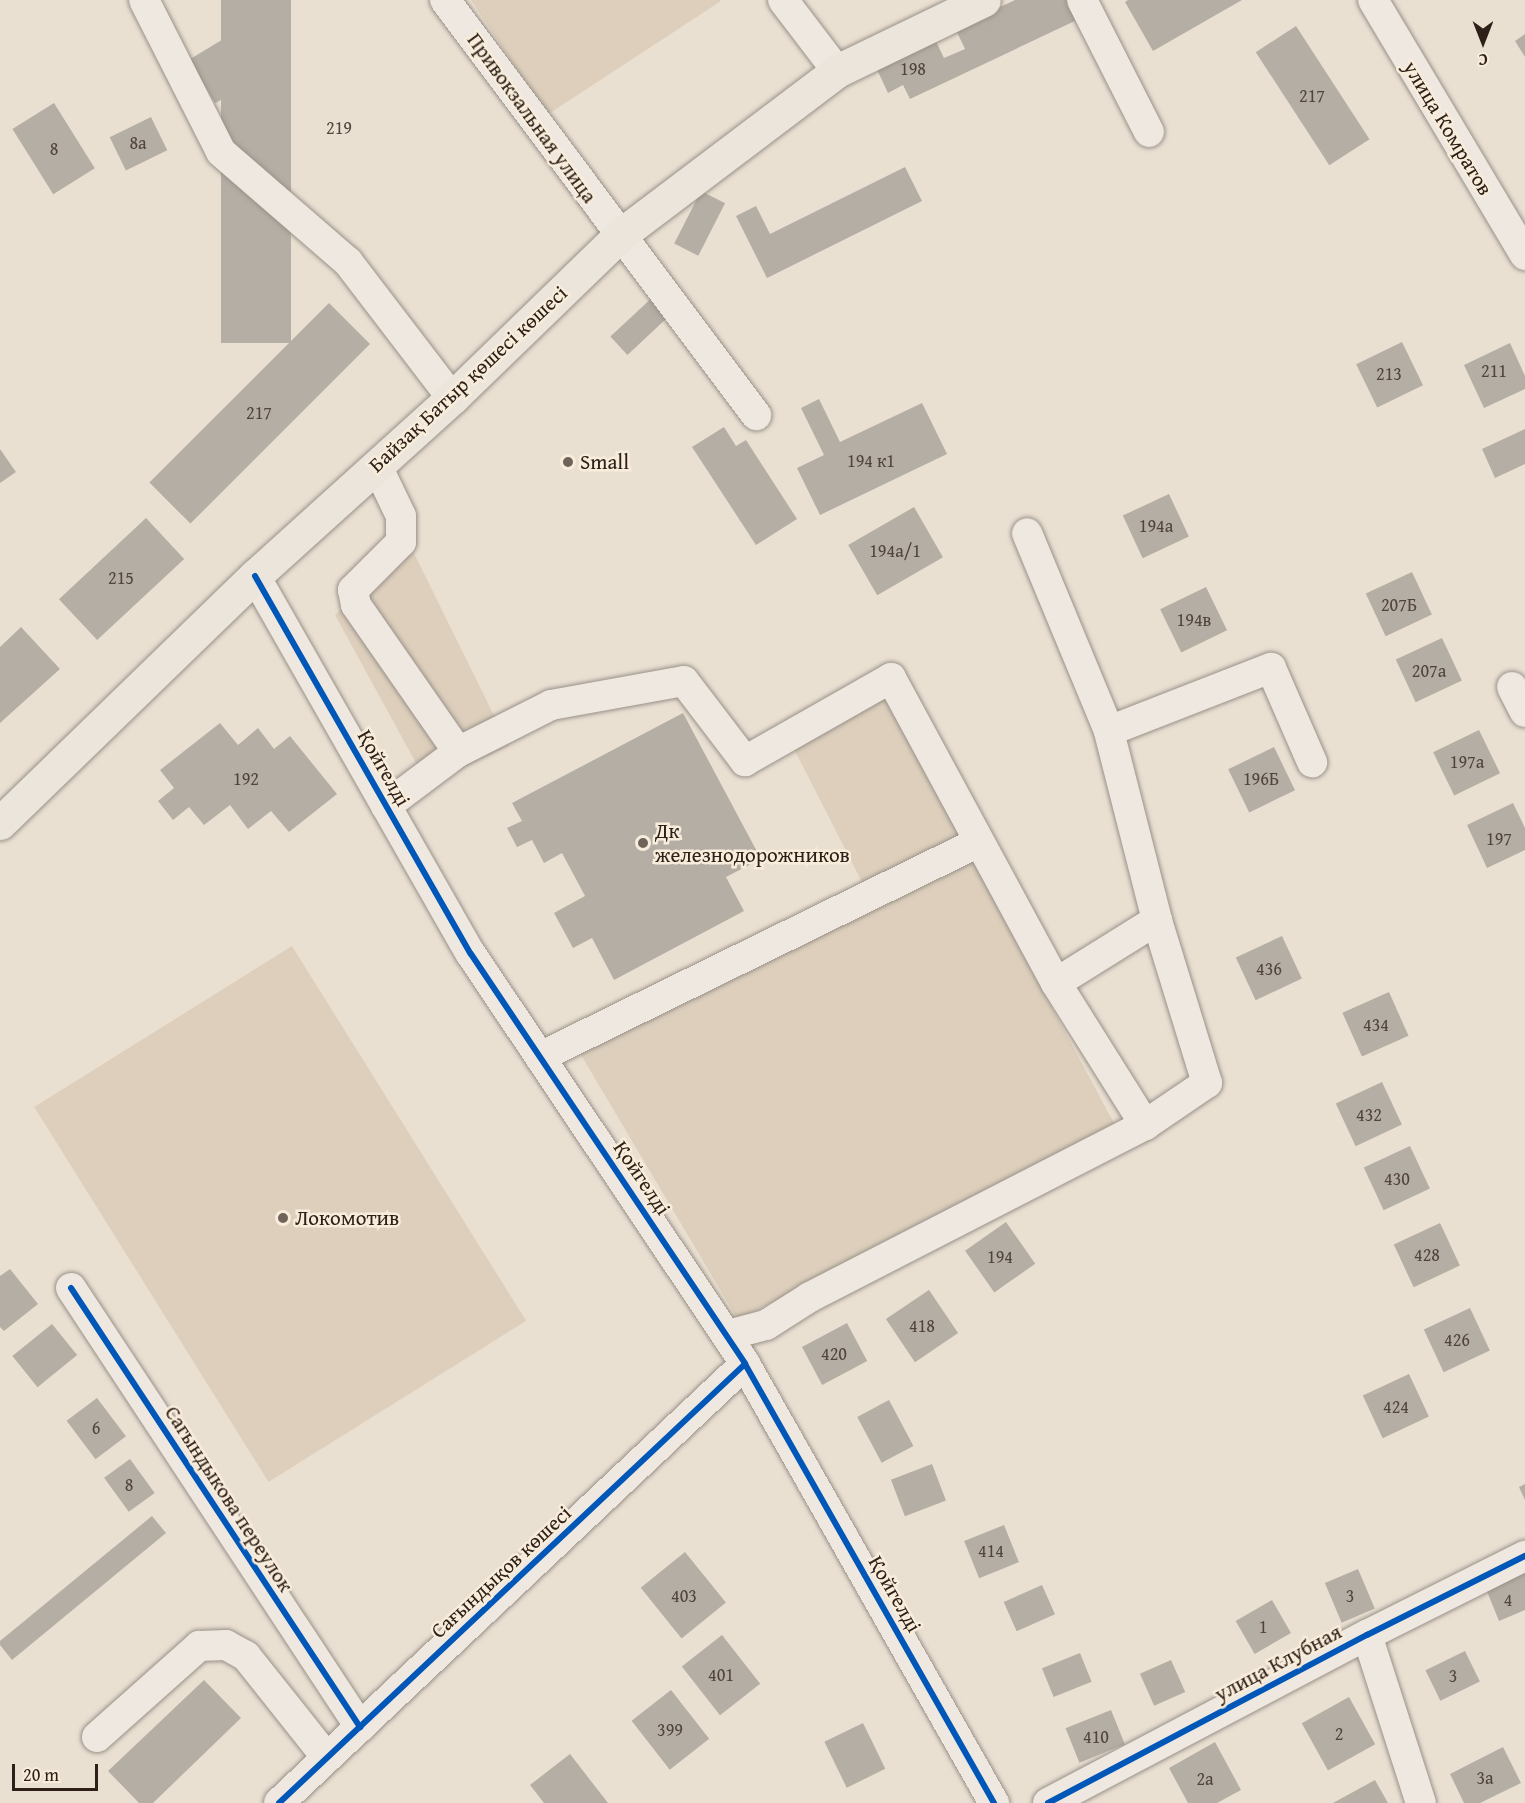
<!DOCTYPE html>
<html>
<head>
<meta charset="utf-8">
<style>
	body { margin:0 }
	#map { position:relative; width:1525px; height:1803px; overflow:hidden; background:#eae0d2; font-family:"Gentium Book Plus",serif }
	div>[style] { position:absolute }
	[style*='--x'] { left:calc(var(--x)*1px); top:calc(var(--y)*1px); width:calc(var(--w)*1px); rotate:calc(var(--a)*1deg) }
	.green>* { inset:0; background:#ddcfbc; transform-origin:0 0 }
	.building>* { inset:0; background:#b5aea4; transform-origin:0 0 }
	.roads { filter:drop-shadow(0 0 2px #999189) drop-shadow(0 0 2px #999189) }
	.minor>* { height:30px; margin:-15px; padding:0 15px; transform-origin:15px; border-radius:15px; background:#eee8e1 }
	.major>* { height:33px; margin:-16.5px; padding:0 16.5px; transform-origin:16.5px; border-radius:16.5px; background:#ebe5dc }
	.cycleway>* { height:6px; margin:-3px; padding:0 3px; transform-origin:3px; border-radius:3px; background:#0057b8 }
	.dots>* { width:16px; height:16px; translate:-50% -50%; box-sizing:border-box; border:3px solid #f8ecdb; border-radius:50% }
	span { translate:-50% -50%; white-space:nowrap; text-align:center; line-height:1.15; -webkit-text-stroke:5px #f8ecdb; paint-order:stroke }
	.number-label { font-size:18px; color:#50443b }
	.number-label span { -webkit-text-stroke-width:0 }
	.street-label { font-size:21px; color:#2e2018 }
	.poi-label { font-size:21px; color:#2e2018 }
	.left { translate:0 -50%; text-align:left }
	.north { position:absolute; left:1453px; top:12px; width:60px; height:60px; -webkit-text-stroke:4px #f8ecdb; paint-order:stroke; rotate:180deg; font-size:16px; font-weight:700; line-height:24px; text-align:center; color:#2e2018 }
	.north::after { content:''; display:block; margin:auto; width:21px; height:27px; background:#2e2018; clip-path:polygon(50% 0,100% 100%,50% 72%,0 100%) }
	.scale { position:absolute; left:12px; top:1764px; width:86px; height:27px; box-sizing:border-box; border:3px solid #2e2018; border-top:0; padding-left:8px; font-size:18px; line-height:21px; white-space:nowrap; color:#2e2018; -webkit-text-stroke:4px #f8ecdb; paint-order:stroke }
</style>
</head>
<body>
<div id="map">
	<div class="green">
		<i style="clip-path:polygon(471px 0,720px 0,721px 1px,547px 115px)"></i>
		<i style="clip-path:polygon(408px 541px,509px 746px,428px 785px,335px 615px)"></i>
		<i style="clip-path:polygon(885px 697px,1115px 1125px,738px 1320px,568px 1033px,866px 890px,791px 743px)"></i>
		<i style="left:292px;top:946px;width:442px;height:304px;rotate:58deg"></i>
	</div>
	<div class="building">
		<i style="left:221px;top:0;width:70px;height:343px"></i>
		<i style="clip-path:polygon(1015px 0,1070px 0,1079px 19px,910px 99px,903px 85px,888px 93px,873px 61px,932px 33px,944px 58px,965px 49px,955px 28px)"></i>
		<i style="clip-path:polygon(1128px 0,1242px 0,1153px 51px,1125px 2px)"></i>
		<i style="left:1296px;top:26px;width:135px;height:48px;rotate:57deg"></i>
		<i style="clip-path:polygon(1525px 34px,1525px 57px,1515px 41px)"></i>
		<i style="left:225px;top:38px;width:51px;height:42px;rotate:59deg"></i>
		<i style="left:54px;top:103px;width:77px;height:49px;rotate:58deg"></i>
		<i style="left:151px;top:117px;width:37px;height:46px;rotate:64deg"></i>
		<i style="clip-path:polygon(905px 167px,922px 201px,767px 278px,736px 216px,756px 206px,770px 234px)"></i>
		<i style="left:701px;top:191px;width:27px;height:59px;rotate:27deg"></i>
		<i style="left:655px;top:295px;width:25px;height:61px;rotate:47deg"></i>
		<i style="left:329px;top:303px;width:58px;height:254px;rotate:45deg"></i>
		<i style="left:1402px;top:342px;width:48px;height:51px;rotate:64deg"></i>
		<i style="clip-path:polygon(1510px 343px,1525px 376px,1525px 389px,1484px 408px,1464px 365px)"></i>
		<i style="clip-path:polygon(819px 399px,840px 442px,922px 403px,947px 454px,820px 515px,797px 468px,824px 455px,801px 408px)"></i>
		<i style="clip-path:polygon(724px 427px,736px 446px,746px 440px,797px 519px,756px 545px,692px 447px)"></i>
		<i style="clip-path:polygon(1525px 429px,1525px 464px,1495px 478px,1482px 449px)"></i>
		<i style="clip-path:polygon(0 449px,16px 472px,0 483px)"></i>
		<i style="left:1169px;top:494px;width:47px;height:51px;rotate:65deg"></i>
		<i style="left:914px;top:507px;width:58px;height:76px;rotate:60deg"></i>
		<i style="left:146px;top:518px;width:56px;height:119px;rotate:47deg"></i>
		<i style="left:1412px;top:572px;width:47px;height:51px;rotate:65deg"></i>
		<i style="left:1206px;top:587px;width:48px;height:51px;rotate:64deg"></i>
		<i style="clip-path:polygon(21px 627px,60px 669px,0 723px,0 647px)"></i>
		<i style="left:1442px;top:638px;width:47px;height:51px;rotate:65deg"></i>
		<i style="clip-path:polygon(683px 713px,761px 859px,726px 877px,744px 911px,614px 980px,592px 938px,573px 948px,554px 913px,585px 896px,562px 853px,544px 863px,532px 840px,517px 847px,507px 828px,522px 821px,512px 803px)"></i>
		<i style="clip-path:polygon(220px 723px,238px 745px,258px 728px,274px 749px,290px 736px,337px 794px,289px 832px,271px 811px,248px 829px,230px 805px,204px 825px,189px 807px,173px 820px,158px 801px,174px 788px,160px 770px)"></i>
		<i style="left:1479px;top:730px;width:48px;height:51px;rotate:64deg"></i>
		<i style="left:1274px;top:747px;width:48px;height:51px;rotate:64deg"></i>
		<i style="clip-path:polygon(1513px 803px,1525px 828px,1525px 850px,1487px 868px,1467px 825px)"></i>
		<i style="left:1282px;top:936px;width:47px;height:51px;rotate:65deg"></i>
		<i style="left:1389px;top:992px;width:48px;height:51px;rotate:66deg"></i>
		<i style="left:1382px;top:1082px;width:47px;height:51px;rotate:65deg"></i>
		<i style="left:1410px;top:1146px;width:47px;height:51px;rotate:65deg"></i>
		<i style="left:1006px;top:1222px;width:51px;height:50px;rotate:55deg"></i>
		<i style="left:1440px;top:1223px;width:47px;height:51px;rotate:65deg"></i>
		<i style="clip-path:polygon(10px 1269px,38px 1304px,4px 1331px,0 1327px,0 1276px)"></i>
		<i style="left:929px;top:1290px;width:52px;height:52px;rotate:56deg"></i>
		<i style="left:1470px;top:1308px;width:47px;height:51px;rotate:65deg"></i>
		<i style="left:847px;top:1323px;width:43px;height:51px;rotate:62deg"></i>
		<i style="left:52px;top:1324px;width:40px;height:51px;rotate:51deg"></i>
		<i style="left:1409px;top:1374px;width:47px;height:51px;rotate:65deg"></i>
		<i style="left:97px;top:1398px;width:48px;height:38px;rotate:53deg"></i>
		<i style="left:889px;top:1400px;width:52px;height:36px;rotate:62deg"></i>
		<i style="left:130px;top:1459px;width:42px;height:32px;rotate:54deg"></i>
		<i style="left:932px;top:1464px;width:39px;height:44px;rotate:69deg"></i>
		<i style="clip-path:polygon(1525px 1484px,1525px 1500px,1519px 1487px)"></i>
		<i style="clip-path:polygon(152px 1516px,166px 1533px,12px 1660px,0 1645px,0 1641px)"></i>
		<i style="left:1004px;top:1525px;width:40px;height:43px;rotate:68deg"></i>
		<i style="left:685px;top:1552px;width:65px;height:57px;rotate:51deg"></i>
		<i style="left:1358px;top:1569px;width:43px;height:36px;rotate:67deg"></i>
		<i style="clip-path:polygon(1525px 1573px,1525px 1610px,1499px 1621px,1486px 1589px)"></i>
		<i style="left:1042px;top:1585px;width:32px;height:42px;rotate:66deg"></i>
		<i style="left:1272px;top:1600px;width:38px;height:42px;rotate:60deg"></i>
		<i style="left:722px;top:1635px;width:62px;height:51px;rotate:52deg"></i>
		<i style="left:1465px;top:1651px;width:34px;height:44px;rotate:64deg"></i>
		<i style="left:1080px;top:1653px;width:31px;height:41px;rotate:68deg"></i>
		<i style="left:1171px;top:1660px;width:35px;height:34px;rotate:66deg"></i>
		<i style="clip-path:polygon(204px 1680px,241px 1718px,153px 1803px,139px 1803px,108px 1771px)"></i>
		<i style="left:671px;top:1690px;width:62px;height:50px;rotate:52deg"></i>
		<i style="left:1349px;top:1697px;width:54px;height:54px;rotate:61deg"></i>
		<i style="left:1111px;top:1710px;width:37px;height:49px;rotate:68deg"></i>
		<i style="left:863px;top:1723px;width:51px;height:43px;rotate:64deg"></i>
		<i style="clip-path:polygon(1215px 1742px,1241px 1790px,1217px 1803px,1188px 1803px,1169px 1768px)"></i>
		<i style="clip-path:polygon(1503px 1747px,1521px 1783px,1480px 1803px,1464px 1803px,1450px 1774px)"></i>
		<i style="clip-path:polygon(570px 1754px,608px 1803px,544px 1803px,530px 1785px)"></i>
		<i style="clip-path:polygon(1375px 1780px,1388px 1803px,1333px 1803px)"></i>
	</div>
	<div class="roads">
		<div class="minor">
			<i style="--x:144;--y:0;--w:170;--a:63.1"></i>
			<i style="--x:221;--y:152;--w:168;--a:40.9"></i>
			<i style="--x:348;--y:262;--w:171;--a:52.6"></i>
			<i style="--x:445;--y:0;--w:519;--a:53.15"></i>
			<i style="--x:783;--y:0;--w:89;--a:52.7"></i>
			<i style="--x:1082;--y:0;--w:148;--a:63.1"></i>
			<i style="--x:1373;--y:0;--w:297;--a:59.2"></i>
			<i style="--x:377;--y:466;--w:55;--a:64.4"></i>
			<i style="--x:401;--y:516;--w:26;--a:90"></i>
			<i style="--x:401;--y:542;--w:68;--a:135"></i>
			<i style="--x:353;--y:590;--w:15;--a:79"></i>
			<i style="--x:356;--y:605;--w:179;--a:55.2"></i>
			<i style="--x:458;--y:752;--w:104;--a:-26.8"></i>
			<i style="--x:551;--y:705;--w:135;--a:-10.2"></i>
			<i style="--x:684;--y:681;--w:101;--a:52.7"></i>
			<i style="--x:745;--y:761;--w:168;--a:-29.6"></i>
			<i style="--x:891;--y:678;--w:347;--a:61.6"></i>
			<i style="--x:1056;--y:983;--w:168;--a:57.9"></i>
			<i style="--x:255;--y:576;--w:435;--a:60.3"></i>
			<i style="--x:471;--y:954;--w:493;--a:56.2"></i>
			<i style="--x:745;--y:1364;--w:505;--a:60.44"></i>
			<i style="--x:1512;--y:687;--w:28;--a:63"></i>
			<i style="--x:1109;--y:731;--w:174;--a:-21.3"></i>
			<i style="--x:1271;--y:668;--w:103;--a:66.4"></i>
			<i style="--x:386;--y:806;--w:90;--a:-36.9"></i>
			<i style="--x:1056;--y:983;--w:119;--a:-32"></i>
			<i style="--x:540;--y:1057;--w:489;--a:-26.1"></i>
			<i style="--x:71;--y:1288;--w:526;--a:56.64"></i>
			<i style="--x:728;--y:1335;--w:39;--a:-15"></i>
			<i style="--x:766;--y:1325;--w:52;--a:-32.5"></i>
			<i style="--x:810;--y:1297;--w:377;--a:-27.2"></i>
			<i style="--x:1145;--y:1125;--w:75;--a:-34.1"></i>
			<i style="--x:1207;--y:1083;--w:170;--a:-107.1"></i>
			<i style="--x:1157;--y:920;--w:195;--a:-104.3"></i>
			<i style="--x:1109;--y:731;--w:214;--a:-112.5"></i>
			<i style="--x:1367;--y:1635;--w:176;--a:72.2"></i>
			<i style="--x:97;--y:1737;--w:137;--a:-41.7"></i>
			<i style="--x:199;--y:1646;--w:27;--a:-2"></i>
			<i style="--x:226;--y:1645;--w:23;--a:29"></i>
			<i style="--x:246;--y:1656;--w:130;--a:51.5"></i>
			<i style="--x:279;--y:1803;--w:640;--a:-43.29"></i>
			<i style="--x:1048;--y:1803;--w:361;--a:-27.8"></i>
			<i style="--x:1367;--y:1635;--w:177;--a:-26.6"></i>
		</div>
		<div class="major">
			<i style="--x:0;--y:823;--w:355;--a:-44.1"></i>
			<i style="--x:255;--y:576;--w:266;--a:-42.1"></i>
			<i style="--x:452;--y:398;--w:233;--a:-44.1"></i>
			<i style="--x:619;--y:236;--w:273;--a:-37.1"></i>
			<i style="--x:837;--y:71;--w:163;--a:-25.8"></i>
		</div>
	</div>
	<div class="cycleway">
		<i style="--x:255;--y:576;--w:435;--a:60.3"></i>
		<i style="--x:471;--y:954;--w:493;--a:56.2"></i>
		<i style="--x:745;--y:1364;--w:505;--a:60.44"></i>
		<i style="--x:71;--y:1288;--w:526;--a:56.64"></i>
		<i style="--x:279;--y:1803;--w:640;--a:-43.29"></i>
		<i style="--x:1048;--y:1803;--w:361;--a:-27.8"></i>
		<i style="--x:1367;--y:1635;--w:177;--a:-26.6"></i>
	</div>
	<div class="dots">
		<i style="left:568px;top:462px;background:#706359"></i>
		<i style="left:643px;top:843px;background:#706359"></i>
		<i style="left:283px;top:1218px;background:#706359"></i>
	</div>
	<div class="number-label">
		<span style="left:913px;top:69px">198</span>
		<span style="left:1312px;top:96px">217</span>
		<span style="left:339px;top:128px">219</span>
		<span style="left:138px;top:143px">8а</span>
		<span style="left:54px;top:149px">8</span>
		<span style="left:1494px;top:371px">211</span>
		<span style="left:1389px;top:374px">213</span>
		<span style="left:259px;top:413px">217</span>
		<span style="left:871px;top:461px">194 к1</span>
		<span style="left:1156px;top:526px">194а</span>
		<span style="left:895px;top:551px">194а/1</span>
		<span style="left:121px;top:578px">215</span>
		<span style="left:1399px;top:605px">207Б</span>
		<span style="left:1194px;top:620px">194в</span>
		<span style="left:1429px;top:671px">207а</span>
		<span style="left:1467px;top:762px">197а</span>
		<span style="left:246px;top:779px">192</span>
		<span style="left:1261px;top:779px">196Б</span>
		<span style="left:1499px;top:839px">197</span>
		<span style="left:1269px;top:969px">436</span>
		<span style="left:1376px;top:1025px">434</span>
		<span style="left:1369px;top:1115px">432</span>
		<span style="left:1397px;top:1179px">430</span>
		<span style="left:1427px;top:1255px">428</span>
		<span style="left:1000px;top:1257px">194</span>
		<span style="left:922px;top:1326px">418</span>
		<span style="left:1457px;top:1340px">426</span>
		<span style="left:834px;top:1354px">420</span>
		<span style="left:1396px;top:1407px">424</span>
		<span style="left:96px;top:1428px">6</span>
		<span style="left:129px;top:1485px">8</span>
		<span style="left:991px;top:1551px">414</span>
		<span style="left:684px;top:1596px">403</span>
		<span style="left:1350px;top:1596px">3</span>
		<span style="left:1508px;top:1600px">4</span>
		<span style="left:1263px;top:1627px">1</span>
		<span style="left:721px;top:1675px">401</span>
		<span style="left:1453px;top:1676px">3</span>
		<span style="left:670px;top:1730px">399</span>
		<span style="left:1339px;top:1734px">2</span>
		<span style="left:1096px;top:1737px">410</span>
		<span style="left:1485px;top:1778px">3а</span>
		<span style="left:1205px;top:1779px">2а</span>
	</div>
	<div class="street-label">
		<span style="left:532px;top:118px;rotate:54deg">Привокзальная улица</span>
		<span style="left:1448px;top:128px;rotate:59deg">улица Комратов</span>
		<span style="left:468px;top:379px;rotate:-43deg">Байзақ Батыр қөшесі көшесі</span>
		<span style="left:384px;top:768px;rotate:60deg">Қойгелді</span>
		<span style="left:642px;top:1178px;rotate:56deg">Қойгелді</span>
		<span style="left:229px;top:1499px;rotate:57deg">Сагындыкова переулок</span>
		<span style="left:501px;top:1572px;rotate:-43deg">Сағындықов көшесі</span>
		<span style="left:895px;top:1594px;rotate:60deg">Қойгелді</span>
		<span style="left:1278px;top:1663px;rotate:-28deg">улица Клубная</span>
	</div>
	<div class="poi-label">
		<span class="left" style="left:580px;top:462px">Small</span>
		<span class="left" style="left:655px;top:843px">Дк<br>железнодорожников</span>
		<span class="left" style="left:295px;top:1218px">Локомотив</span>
	</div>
	<div class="north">С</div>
	<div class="scale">20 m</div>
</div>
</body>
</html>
